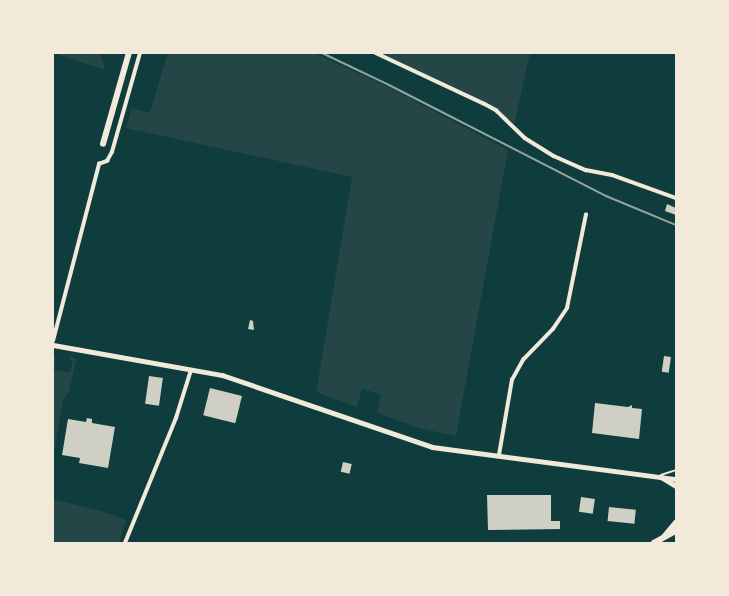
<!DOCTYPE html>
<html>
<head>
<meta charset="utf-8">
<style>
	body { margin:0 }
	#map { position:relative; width:729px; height:596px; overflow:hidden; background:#0f3d3e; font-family:Commissioner,sans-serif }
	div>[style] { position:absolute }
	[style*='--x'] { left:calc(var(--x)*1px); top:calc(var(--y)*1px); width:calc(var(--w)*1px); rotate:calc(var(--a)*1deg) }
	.green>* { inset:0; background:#244646 }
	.building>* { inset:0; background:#cfcfc3; transform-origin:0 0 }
	.service>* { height:1.5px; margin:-0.75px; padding:0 0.75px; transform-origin:0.75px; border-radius:0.75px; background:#f1e9da }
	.minor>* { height:3.5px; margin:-1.75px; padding:0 1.75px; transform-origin:1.75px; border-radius:1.75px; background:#f1e9da }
	.secondary>* { height:5px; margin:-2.5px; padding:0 2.5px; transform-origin:2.5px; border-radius:2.5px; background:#f1e9da }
	.primary>* { height:5.5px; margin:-2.75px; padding:0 2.75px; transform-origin:2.75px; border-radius:2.75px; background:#f1e9da }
	.rail>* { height:2px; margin:-1px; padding:0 1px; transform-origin:1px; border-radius:1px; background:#97a49c }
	span { translate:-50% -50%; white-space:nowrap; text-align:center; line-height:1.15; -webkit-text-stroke:4px #f1e9da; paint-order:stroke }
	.frame { position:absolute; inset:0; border:54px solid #f1e9da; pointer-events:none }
</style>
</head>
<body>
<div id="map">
	<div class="green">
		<i style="clip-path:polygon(53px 53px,100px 53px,105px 70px)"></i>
		<i style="clip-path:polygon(168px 53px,314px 53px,388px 87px,508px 150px,456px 436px,419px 428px,377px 413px,381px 394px,362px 389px,357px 407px,316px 392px,352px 177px,126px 128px,132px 108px,150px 113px)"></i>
		<i style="clip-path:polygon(379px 53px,530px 53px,514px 125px,486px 102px)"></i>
		<i style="clip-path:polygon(70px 356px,76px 359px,69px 392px,63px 400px,53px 459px,53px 361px,54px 357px,56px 358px,54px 370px,70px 373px,73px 361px,69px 360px)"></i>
		<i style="clip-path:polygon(56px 500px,101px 511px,126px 520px,119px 543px,53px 543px,53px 502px)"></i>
	</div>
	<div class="building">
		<i style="clip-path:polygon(667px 204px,676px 208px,676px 215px,665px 211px)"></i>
		<i style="clip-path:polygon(250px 320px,253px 321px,254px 330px,248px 329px)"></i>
		<i style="left:664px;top:356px;width:7px;height:16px;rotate:8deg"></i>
		<i style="left:149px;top:376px;width:14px;height:28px;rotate:8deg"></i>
		<i style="left:210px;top:388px;width:33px;height:28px;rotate:14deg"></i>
		<i style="clip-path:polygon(595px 403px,628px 407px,632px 405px,632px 408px,642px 409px,639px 439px,592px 433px)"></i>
		<i style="clip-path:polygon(87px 418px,92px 419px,92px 423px,115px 427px,108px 468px,79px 463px,80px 458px,62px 455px,68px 419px,86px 422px)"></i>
		<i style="left:343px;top:462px;width:9px;height:10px;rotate:13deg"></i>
		<i style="clip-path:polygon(487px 495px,551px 495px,551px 521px,560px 521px,560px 529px,488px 530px)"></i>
		<i style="left:581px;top:497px;width:14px;height:15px;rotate:8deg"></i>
		<i style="left:609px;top:507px;width:27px;height:14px;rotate:6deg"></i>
	</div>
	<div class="service">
		<i style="--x:661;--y:475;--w:16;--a:-18"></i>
	</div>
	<div class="minor">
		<i style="--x:376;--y:53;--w:120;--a:25.1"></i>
		<i style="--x:485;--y:104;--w:13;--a:29"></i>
		<i style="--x:496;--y:110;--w:40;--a:44"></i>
		<i style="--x:525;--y:138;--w:34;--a:32"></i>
		<i style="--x:554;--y:156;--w:35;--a:24"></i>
		<i style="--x:586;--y:170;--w:26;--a:11"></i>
		<i style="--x:612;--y:175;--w:68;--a:19.8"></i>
		<i style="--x:53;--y:341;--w:183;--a:-75.4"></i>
		<i style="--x:99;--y:164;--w:9;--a:-21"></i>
		<i style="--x:107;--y:161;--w:10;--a:-61"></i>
		<i style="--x:112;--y:152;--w:103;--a:-74.2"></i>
		<i style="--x:499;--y:455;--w:76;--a:-80.2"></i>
		<i style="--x:512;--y:380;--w:23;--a:-61"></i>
		<i style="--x:523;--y:360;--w:43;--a:-45.9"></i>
		<i style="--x:553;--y:329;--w:25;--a:-56"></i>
		<i style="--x:567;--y:308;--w:95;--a:-78.5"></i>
		<i style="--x:125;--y:543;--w:135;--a:-67.8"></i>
		<i style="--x:176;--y:418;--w:50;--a:-72.6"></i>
	</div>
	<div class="secondary">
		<i style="--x:53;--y:345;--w:172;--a:10.1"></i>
		<i style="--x:222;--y:375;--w:222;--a:18.9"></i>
		<i style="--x:432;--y:447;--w:246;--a:7.5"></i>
		<i style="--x:661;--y:477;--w:17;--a:31"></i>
	</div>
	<div class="primary">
		<i style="--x:103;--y:144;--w:95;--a:-74.1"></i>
		<i style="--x:665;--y:536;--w:17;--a:-50"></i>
		<i style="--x:654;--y:543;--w:25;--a:-29"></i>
	</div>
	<div class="rail">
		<i style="--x:322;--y:53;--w:74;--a:25.5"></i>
		<i style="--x:389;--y:85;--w:244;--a:27.1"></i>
		<i style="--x:606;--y:196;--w:76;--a:22.5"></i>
	</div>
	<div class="frame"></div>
</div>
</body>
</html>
